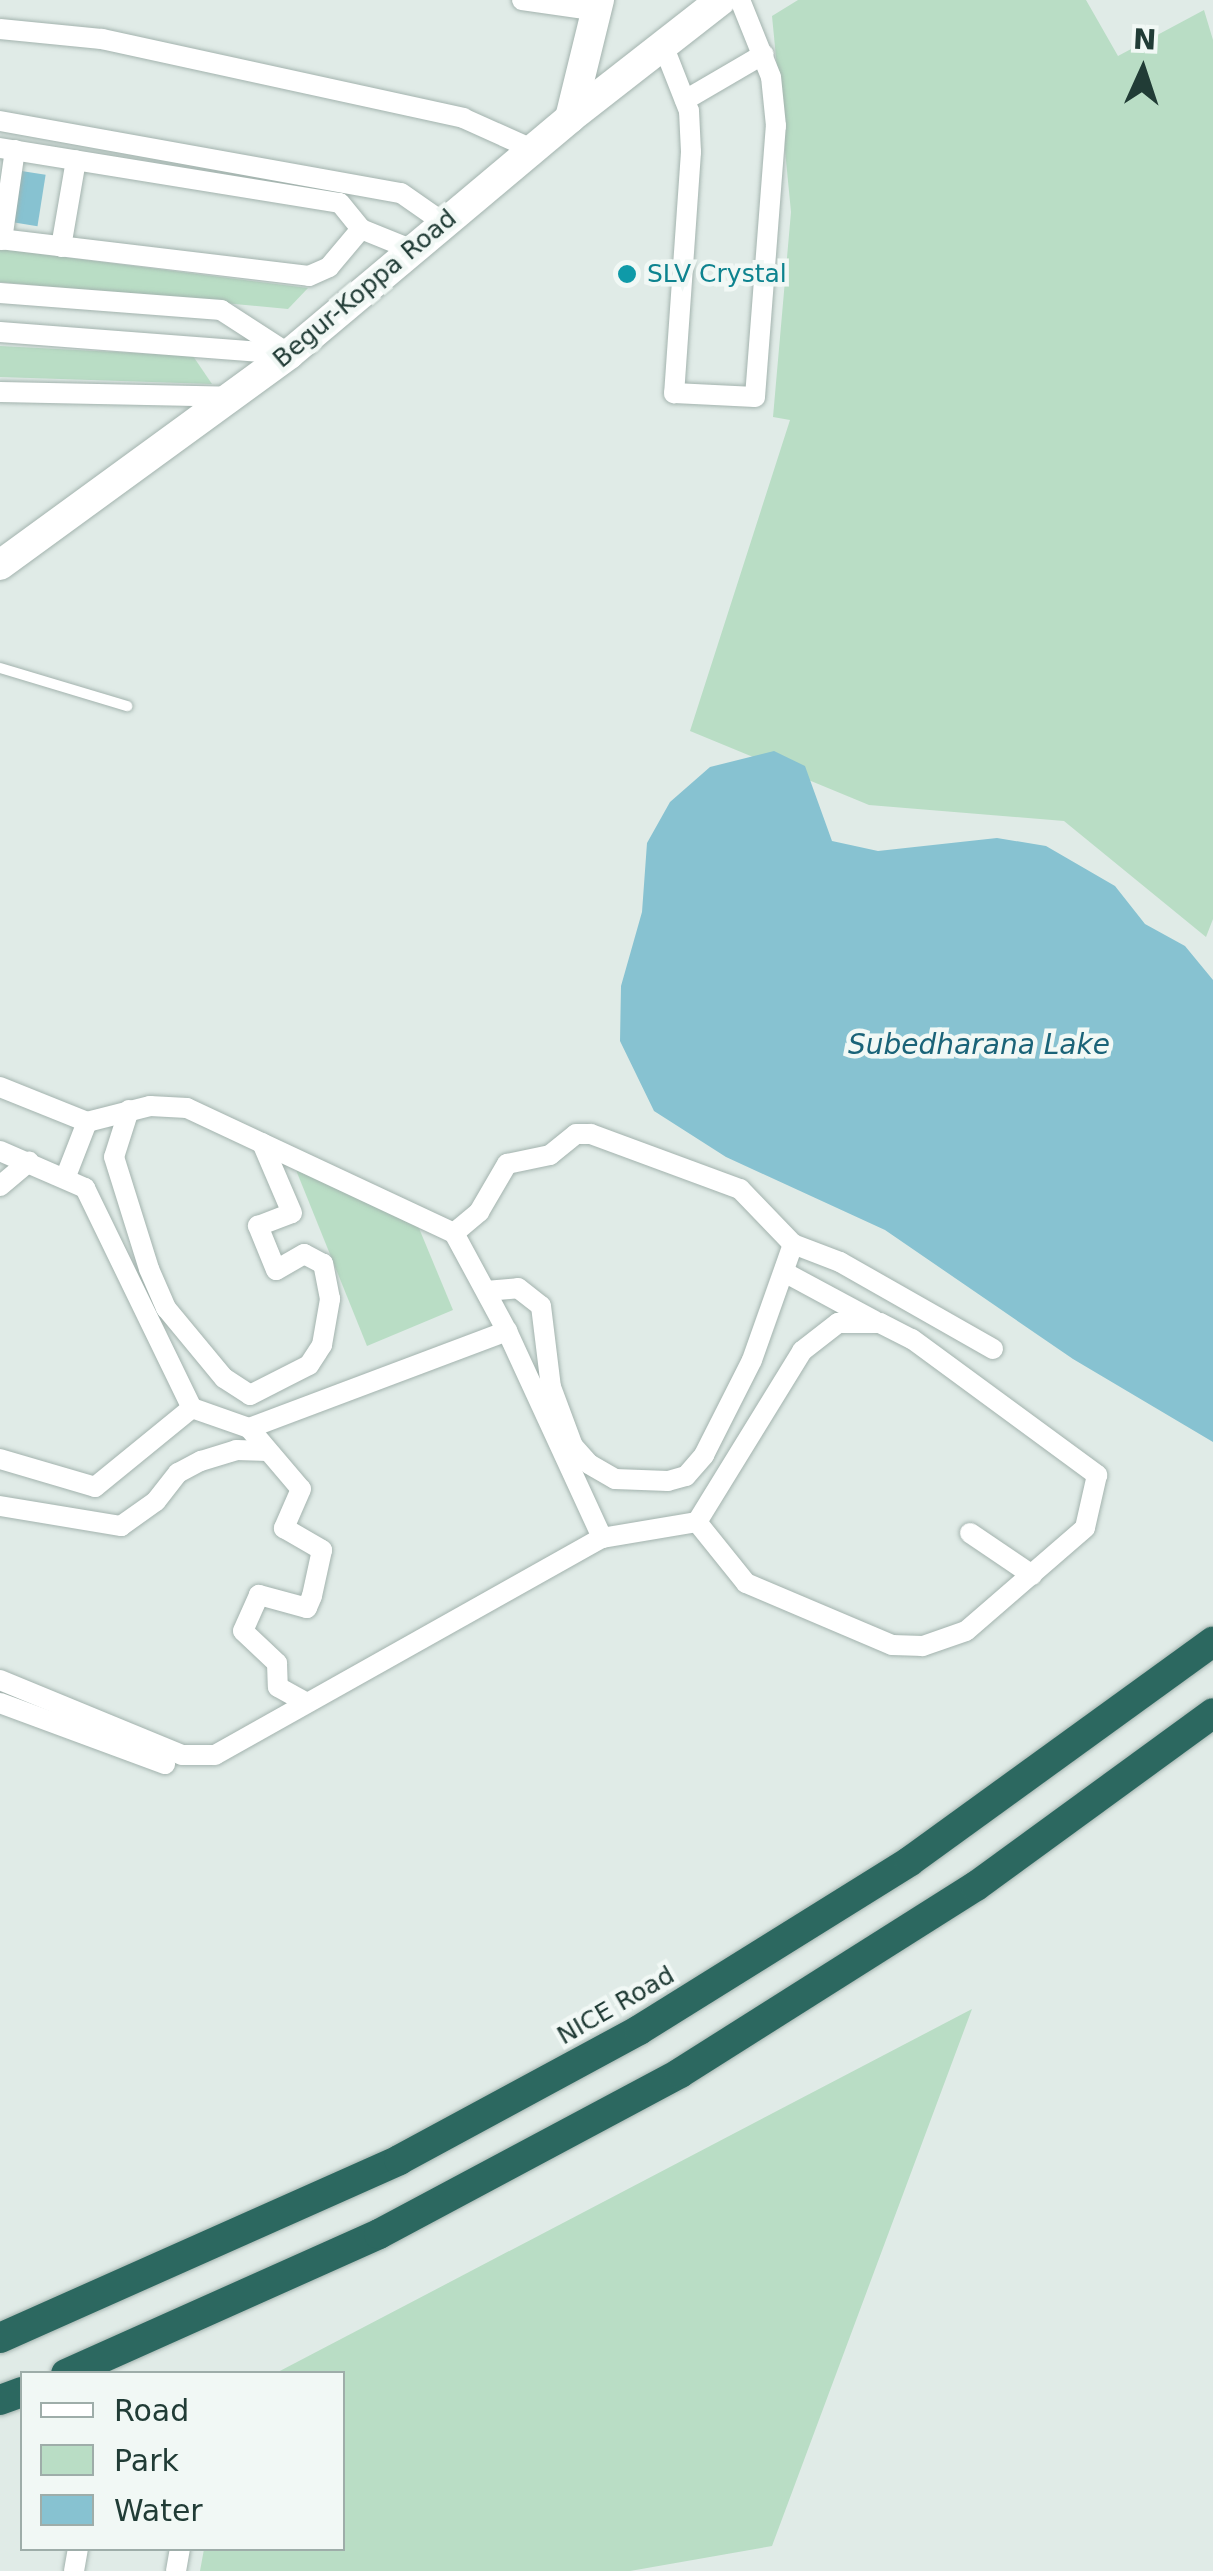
<!DOCTYPE html>
<html>
<head>
<meta charset="utf-8">
<style>
	body { margin:0 }
	#map { position:relative; width:1213px; height:2571px; overflow:hidden; background:#e0ebe7; font-family:"DejaVu Sans",sans-serif }
	div>[style] { position:absolute }
	[style*='--x'] { left:calc(var(--x)*1px); top:calc(var(--y)*1px); width:calc(var(--w)*1px); rotate:calc(var(--a)*1deg) }
	.green>* { inset:0; background:#b9ddc5 }
	.water>* { inset:0; background:#87c2d1; transform-origin:0 0 }
	.roads { filter:drop-shadow(0 0 2px #a3b3ae) drop-shadow(0 0 2px #a3b3ae) }
	.lane>* { height:10px; margin:-5px; padding:0 5px; transform-origin:5px; border-radius:5px; background:#fff }
	.street>* { height:20px; margin:-10px; padding:0 10px; transform-origin:10px; border-radius:10px; background:#fff }
	.secondary>* { height:30px; margin:-15px; padding:0 15px; transform-origin:15px; border-radius:15px; background:#fff }
	.highway>* { height:30px; margin:-15px; padding:0 15px; transform-origin:15px; border-radius:15px; background:#2c6860 }
	.dots>* { width:28px; height:28px; translate:-50% -50%; box-sizing:border-box; border:5px solid #f1f8f5; border-radius:50% }
	span { translate:-50% -50%; white-space:nowrap; text-align:center; line-height:1.15; -webkit-text-stroke:9px #f1f8f5; paint-order:stroke }
	.culture-label { font-size:25px; color:#0d838f }
	.left { translate:0 -50%; text-align:left }
	.street-label { font-size:25px; color:#213c36 }
	.water-label { font-size:28px; color:#1a6378; font-style:italic }
	.legend { position:absolute; left:20px; top:2371px; width:325px; height:180px; box-sizing:border-box; background:#f1f8f5; border:2px solid #9eada9; margin:0; padding:12px 18px; list-style:none; font-size:30px; color:#213c36 }
	.legend li { display:flex; align-items:center; gap:20px; height:50px }
	.legend b { width:50px; border:2px solid #9eada9 }
	.north { position:absolute; left:1093px; top:20px; width:100px; height:100px; -webkit-text-stroke:8px #f1f8f5; paint-order:stroke; rotate:3deg; font-size:28px; font-weight:700; line-height:40px; text-align:center; color:#213c36 }
	.north::after { content:''; display:block; margin:auto; width:35px; height:45px; background:#213c36; clip-path:polygon(50% 0,100% 100%,50% 72%,0 100%) }
</style>
</head>
<body>
<div id="map">
	<div class="green">
		<i style="clip-path:polygon(798px 0,1086px 0,1118px 56px,1204px 10px,1213px 40px,1213px 919px,1206px 937px,1064px 821px,869px 805px,690px 731px,790px 420px,773px 417px,791px 212px,772px 16px)"></i>
		<i style="clip-path:polygon(0 249px,308px 288px,288px 309px,0 282px)"></i>
		<i style="clip-path:polygon(0 346px,193px 356px,212px 384px,0 377px)"></i>
		<i style="clip-path:polygon(296px 1170px,416px 1221px,453px 1310px,367px 1346px)"></i>
		<i style="clip-path:polygon(972px 2009px,772px 2546px,630px 2571px,200px 2571px,204px 2549px,342px 2548px,342px 2374px,276px 2373px)"></i>
	</div>
	<div class="water">
		<i style="left:15px;top:170px;width:31px;height:52px;rotate:9deg"></i>
		<i style="clip-path:polygon(774px 751px,805px 766px,832px 841px,878px 851px,997px 838px,1046px 846px,1115px 886px,1145px 924px,1185px 946px,1213px 980px,1213px 1442px,1073px 1359px,885px 1230px,726px 1157px,654px 1111px,620px 1041px,621px 986px,642px 912px,647px 843px,670px 802px,710px 767px)"></i>
	</div>
	<div class="roads">
		<div class="lane">
			<i style="--x:0;--y:668;--w:133;--a:16.7"></i>
		</div>
		<div class="street">
			<i style="--x:522;--y:0;--w:76;--a:8.3"></i>
			<i style="--x:0;--y:29;--w:102;--a:5.6"></i>
			<i style="--x:102;--y:39;--w:370;--a:12.3"></i>
			<i style="--x:463;--y:118;--w:76;--a:24.2"></i>
			<i style="--x:663;--y:45;--w:71;--a:68.5"></i>
			<i style="--x:689;--y:111;--w:41;--a:87.2"></i>
			<i style="--x:691;--y:152;--w:242;--a:94"></i>
			<i style="--x:674;--y:393;--w:81;--a:2.8"></i>
			<i style="--x:755;--y:397;--w:272;--a:-85.6"></i>
			<i style="--x:776;--y:126;--w:49;--a:-95.8"></i>
			<i style="--x:771;--y:77;--w:83;--a:-111.9"></i>
			<i style="--x:685;--y:100;--w:91;--a:-30.2"></i>
			<i style="--x:0;--y:121;--w:407;--a:10.2"></i>
			<i style="--x:401;--y:193;--w:52;--a:34.9"></i>
			<i style="--x:0;--y:148;--w:344;--a:9.2"></i>
			<i style="--x:340;--y:203;--w:33;--a:51"></i>
			<i style="--x:361;--y:229;--w:56;--a:22"></i>
			<i style="--x:0;--y:239;--w:311;--a:6.8"></i>
			<i style="--x:309;--y:276;--w:22;--a:-24"></i>
			<i style="--x:329;--y:267;--w:50;--a:-49.9"></i>
			<i style="--x:2;--y:240;--w:91;--a:-81.8"></i>
			<i style="--x:61;--y:247;--w:88;--a:-80.2"></i>
			<i style="--x:0;--y:293;--w:222;--a:4.4"></i>
			<i style="--x:221;--y:310;--w:81;--a:32.9"></i>
			<i style="--x:0;--y:332;--w:288;--a:4.4"></i>
			<i style="--x:0;--y:392;--w:232;--a:1.2"></i>
			<i style="--x:0;--y:1087;--w:94;--a:21.9"></i>
			<i style="--x:87;--y:1122;--w:65;--a:-14.3"></i>
			<i style="--x:150;--y:1106;--w:37;--a:3"></i>
			<i style="--x:187;--y:1108;--w:295;--a:25.1"></i>
			<i style="--x:454;--y:1233;--w:111;--a:61.6"></i>
			<i style="--x:507;--y:1331;--w:228;--a:65.3"></i>
			<i style="--x:129;--y:1110;--w:49;--a:107.7"></i>
			<i style="--x:114;--y:1157;--w:117;--a:72.6"></i>
			<i style="--x:149;--y:1269;--w:43;--a:66.4"></i>
			<i style="--x:166;--y:1308;--w:91;--a:50.4"></i>
			<i style="--x:224;--y:1378;--w:31;--a:33"></i>
			<i style="--x:250;--y:1395;--w:66;--a:-27"></i>
			<i style="--x:309;--y:1365;--w:24;--a:-57"></i>
			<i style="--x:322;--y:1345;--w:47;--a:-80.1"></i>
			<i style="--x:330;--y:1299;--w:36;--a:-101"></i>
			<i style="--x:323;--y:1264;--w:21;--a:-152"></i>
			<i style="--x:304;--y:1254;--w:32;--a:150"></i>
			<i style="--x:276;--y:1270;--w:48;--a:-112.2"></i>
			<i style="--x:258;--y:1226;--w:36;--a:-21"></i>
			<i style="--x:292;--y:1213;--w:76;--a:-113.2"></i>
			<i style="--x:0;--y:1151;--w:93;--a:23.5"></i>
			<i style="--x:85;--y:1188;--w:245;--a:64.1"></i>
			<i style="--x:192;--y:1408;--w:60;--a:19.3"></i>
			<i style="--x:249;--y:1428;--w:80;--a:49.6"></i>
			<i style="--x:301;--y:1489;--w:43;--a:113.6"></i>
			<i style="--x:284;--y:1528;--w:44;--a:30.1"></i>
			<i style="--x:322;--y:1550;--w:47;--a:102.3"></i>
			<i style="--x:312;--y:1596;--w:13;--a:113"></i>
			<i style="--x:307;--y:1608;--w:50;--a:-164.8"></i>
			<i style="--x:259;--y:1595;--w:39;--a:114"></i>
			<i style="--x:243;--y:1631;--w:47;--a:43.3"></i>
			<i style="--x:277;--y:1663;--w:24;--a:88"></i>
			<i style="--x:278;--y:1687;--w:29;--a:29"></i>
			<i style="--x:66;--y:1176;--w:58;--a:-68.7"></i>
			<i style="--x:0;--y:1186;--w:38;--a:-40"></i>
			<i style="--x:454;--y:1233;--w:33;--a:-40"></i>
			<i style="--x:479;--y:1212;--w:56;--a:-59.7"></i>
			<i style="--x:507;--y:1164;--w:44;--a:-11.8"></i>
			<i style="--x:550;--y:1155;--w:33;--a:-39"></i>
			<i style="--x:576;--y:1134;--w:15;--a:0"></i>
			<i style="--x:591;--y:1134;--w:159;--a:20.3"></i>
			<i style="--x:740;--y:1189;--w:76;--a:46.1"></i>
			<i style="--x:793;--y:1244;--w:50;--a:21"></i>
			<i style="--x:840;--y:1262;--w:176;--a:29.6"></i>
			<i style="--x:784;--y:1272;--w:103;--a:28.3"></i>
			<i style="--x:486;--y:1291;--w:32;--a:-5"></i>
			<i style="--x:518;--y:1288;--w:29;--a:38"></i>
			<i style="--x:541;--y:1306;--w:82;--a:83"></i>
			<i style="--x:551;--y:1387;--w:63;--a:69.6"></i>
			<i style="--x:573;--y:1446;--w:24;--a:48"></i>
			<i style="--x:589;--y:1464;--w:30;--a:30"></i>
			<i style="--x:615;--y:1479;--w:53;--a:2.2"></i>
			<i style="--x:668;--y:1481;--w:19;--a:-16"></i>
			<i style="--x:686;--y:1476;--w:28;--a:-49"></i>
			<i style="--x:704;--y:1455;--w:106;--a:-63.2"></i>
			<i style="--x:752;--y:1360;--w:123;--a:-70.5"></i>
			<i style="--x:249;--y:1428;--w:276;--a:-20.6"></i>
			<i style="--x:0;--y:1459;--w:99;--a:16.4"></i>
			<i style="--x:95;--y:1487;--w:125;--a:-39.2"></i>
			<i style="--x:0;--y:1506;--w:123;--a:9.4"></i>
			<i style="--x:121;--y:1526;--w:43;--a:-35.5"></i>
			<i style="--x:156;--y:1501;--w:36;--a:-52"></i>
			<i style="--x:178;--y:1473;--w:26;--a:-28"></i>
			<i style="--x:201;--y:1461;--w:37;--a:-17"></i>
			<i style="--x:236;--y:1450;--w:32;--a:2"></i>
			<i style="--x:970;--y:1533;--w:75;--a:34.1"></i>
			<i style="--x:0;--y:1680;--w:197;--a:22.4"></i>
			<i style="--x:182;--y:1755;--w:33;--a:0"></i>
			<i style="--x:215;--y:1755;--w:444;--a:-29.3"></i>
			<i style="--x:602;--y:1538;--w:96;--a:-9.6"></i>
			<i style="--x:697;--y:1522;--w:201;--a:-58.4"></i>
			<i style="--x:802;--y:1351;--w:46;--a:-37.9"></i>
			<i style="--x:838;--y:1323;--w:42;--a:0"></i>
			<i style="--x:880;--y:1323;--w:36;--a:27"></i>
			<i style="--x:912;--y:1339;--w:230;--a:36.3"></i>
			<i style="--x:1097;--y:1475;--w:54;--a:102.8"></i>
			<i style="--x:1085;--y:1528;--w:157;--a:139.1"></i>
			<i style="--x:966;--y:1631;--w:46;--a:160.8"></i>
			<i style="--x:923;--y:1646;--w:31;--a:-178"></i>
			<i style="--x:892;--y:1645;--w:159;--a:-157"></i>
			<i style="--x:746;--y:1583;--w:78;--a:-128.8"></i>
			<i style="--x:0;--y:1703;--w:176;--a:20.3"></i>
			<i style="--x:74;--y:2571;--w:23;--a:-80"></i>
			<i style="--x:176;--y:2571;--w:23;--a:-80"></i>
		</div>
		<div class="secondary">
			<i style="--x:570;--y:118;--w:122;--a:-76.2"></i>
			<i style="--x:0;--y:565;--w:358;--a:-36.1"></i>
			<i style="--x:289;--y:354;--w:367;--a:-40"></i>
			<i style="--x:570;--y:118;--w:192;--a:-38"></i>
		</div>
		<div class="highway">
			<i style="--x:0;--y:2338;--w:437;--a:-24"></i>
			<i style="--x:399;--y:2160;--w:273;--a:-28.4"></i>
			<i style="--x:639;--y:2030;--w:319;--a:-31.9"></i>
			<i style="--x:910;--y:1861;--w:374;--a:-35.9"></i>
			<i style="--x:66;--y:2374;--w:343;--a:-24.1"></i>
			<i style="--x:379;--y:2234;--w:341;--a:-28.1"></i>
			<i style="--x:680;--y:2073;--w:350;--a:-32.3"></i>
			<i style="--x:976;--y:1886;--w:293;--a:-36.1"></i>
			<i style="--x:0;--y:2400;--w:23;--a:-20"></i>
		</div>
	</div>
	<div class="dots">
		<i style="left:627px;top:274px;background:#0f9aa8"></i>
	</div>
	<div class="culture-label">
		<span class="left" style="left:647px;top:274px">SLV Crystal</span>
	</div>
	<div class="street-label">
		<span style="left:365px;top:289px;rotate:-40deg">Begur-Koppa Road</span>
		<span style="left:616px;top:2006px;rotate:-30deg">NICE Road</span>
	</div>
	<div class="water-label">
		<span style="left:979px;top:1045px">Subedharana Lake</span>
	</div>
	<ul class="legend">
	<li><b style="height:12px;background:#fff"></b>Road</li>
	<li><b style="height:28px;background:#b9ddc5"></b>Park</li>
	<li><b style="height:28px;background:#87c2d1"></b>Water</li>
	</ul>
	<div class="north">N</div>
</div>
</body>
</html>
